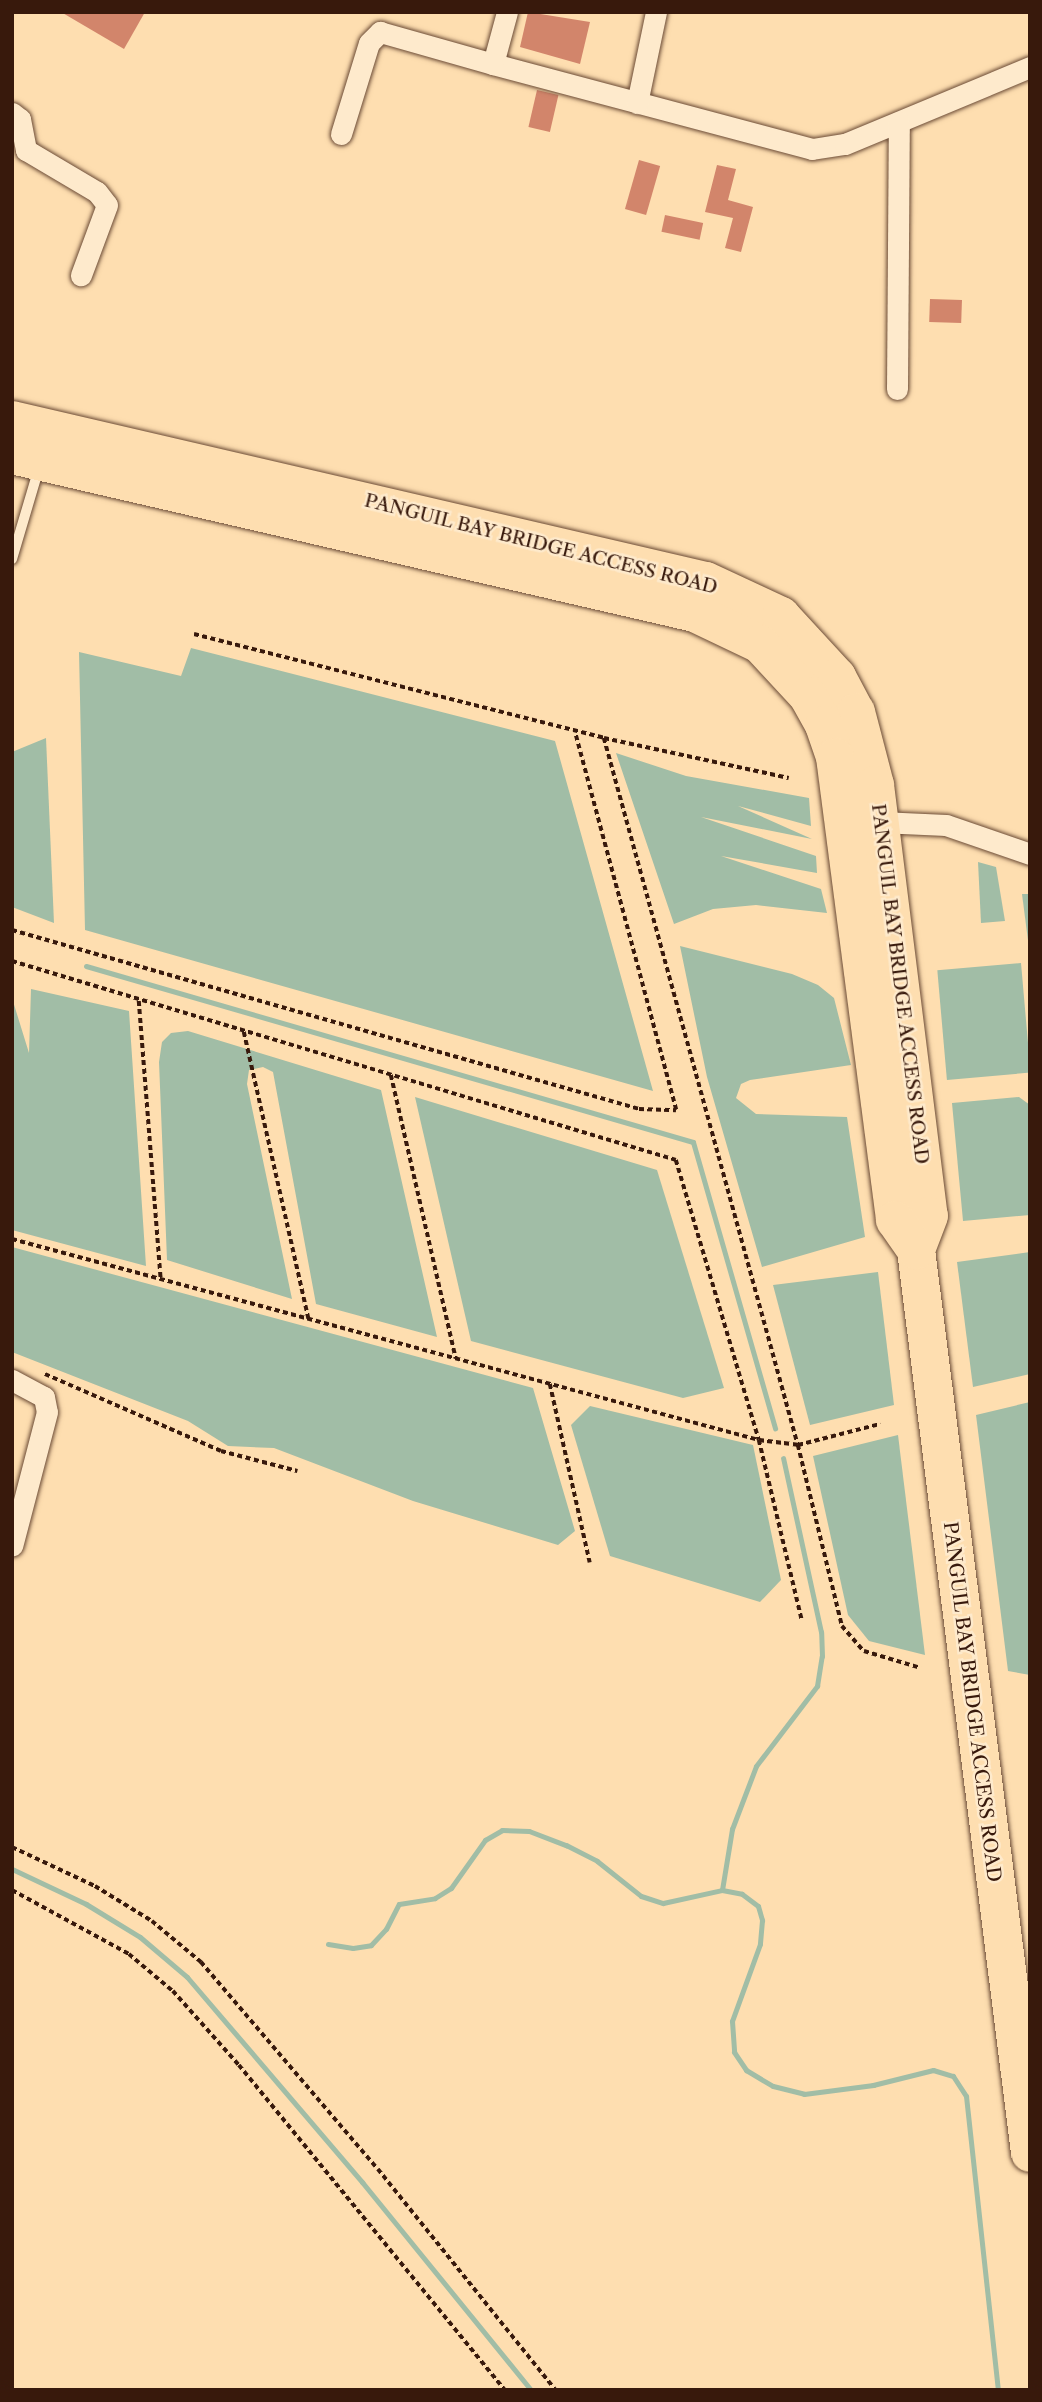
<!DOCTYPE html>
<html>
<head>
<meta charset="utf-8">
<style>
	body { margin:0 }
	#map { position:relative; width:1042px; height:2402px; overflow:hidden; background:#fedeb0; font-family:"Libre Caslon Text",serif }
	div>[style] { position:absolute }
	[style*='--x'] { left:calc(var(--x)*1px); top:calc(var(--y)*1px); width:calc(var(--w)*1px); rotate:calc(var(--a)*1deg) }
	.water>* { inset:0; background:#a1bda6; transform-origin:0 0 }
	.stream>* { height:5px; margin:-2.5px; padding:0 2.5px; transform-origin:2.5px; border-radius:2.5px; background:#a1bda6 }
	.building>* { inset:0; background:#d2856b; transform-origin:0 0 }
	.path>* { height:3.5px; margin-top:-1.75px; transform-origin:0; background:repeating-linear-gradient(90deg,#38190c 0 5px,transparent 0 8.5px) }
	.roads { filter:drop-shadow(0 0 2px #6a4a35) drop-shadow(0 0 2px #6a4a35) }
	.lane>* { height:10px; margin:-5px; padding:0 5px; transform-origin:5px; border-radius:5px; background:#feeacc }
	.street>* { height:21px; margin:-10.5px; padding:0 10.5px; transform-origin:10.5px; border-radius:10.5px; background:#feeacc }
	.highway>* { height:38px; margin:-19px; padding:0 19px; transform-origin:19px; border-radius:19px; background:#fedeb0 }
	span { translate:-50% -50%; white-space:nowrap; text-align:center; line-height:1.15; -webkit-text-stroke:5px #feeacc; paint-order:stroke }
	.street-label { font-size:19px; color:#38190c }
	.frame { position:absolute; inset:0; border:14px solid #38190c; pointer-events:none }
</style>
</head>
<body>
<div id="map">
	<div class="water">
		<i style="clip-path:polygon(191px 648px,555px 741px,653px 1091px,85px 930px,79px 652px,181px 676px)"></i>
		<i style="clip-path:polygon(46px 738px,54px 923px,12px 907px,12px 752px)"></i>
		<i style="clip-path:polygon(616px 753px,686px 776px,809px 798px,811px 826px,738px 806px,812px 839px,701px 817px,816px 856px,817px 873px,721px 856px,821px 889px,827px 913px,756px 905px,713px 909px,674px 924px)"></i>
		<i style="clip-path:polygon(978px 862px,996px 867px,1005px 921px,981px 923px)"></i>
		<i style="clip-path:polygon(1022px 894px,1030px 894px,1030px 956px)"></i>
		<i style="clip-path:polygon(680px 946px,792px 974px,818px 985px,834px 998px,851px 1065px,750px 1080px,741px 1084px,736px 1098px,756px 1114px,847px 1117px,865px 1237px,762px 1267px,707px 1077px)"></i>
		<i style="left:1021px;top:963px;width:110px;height:84px;rotate:85deg"></i>
		<i style="clip-path:polygon(31px 989px,129px 1011px,146px 1266px,12px 1230px,12px 998px,29px 1053px)"></i>
		<i style="clip-path:polygon(188px 1031px,381px 1090px,437px 1337px,316px 1304px,273px 1072px,263px 1067px,249px 1070px,247px 1084px,292px 1299px,167px 1260px,159px 1062px,162px 1042px,171px 1033px)"></i>
		<i style="clip-path:polygon(415px 1097px,657px 1170px,724px 1388px,683px 1398px,471px 1341px)"></i>
		<i style="clip-path:polygon(1019px 1097px,1030px 1105px,1030px 1215px,963px 1221px,952px 1103px)"></i>
		<i style="clip-path:polygon(12px 1247px,533px 1388px,575px 1531px,558px 1545px,413px 1501px,274px 1448px,228px 1446px,188px 1421px,12px 1352px)"></i>
		<i style="clip-path:polygon(1030px 1252px,1030px 1374px,973px 1387px,957px 1262px)"></i>
		<i style="clip-path:polygon(878px 1272px,894px 1405px,810px 1425px,773px 1285px)"></i>
		<i style="clip-path:polygon(1030px 1402px,1030px 1675px,1008px 1671px,976px 1415px)"></i>
		<i style="clip-path:polygon(590px 1406px,753px 1445px,781px 1580px,760px 1602px,610px 1556px,571px 1425px)"></i>
		<i style="clip-path:polygon(898px 1435px,925px 1655px,869px 1641px,848px 1615px,813px 1456px)"></i>
	</div>
	<div class="stream">
		<i style="--x:86;--y:966;--w:632;--a:16.17"></i>
		<i style="--x:693;--y:1142;--w:298;--a:74"></i>
		<i style="--x:12;--y:1869;--w:82;--a:25.3"></i>
		<i style="--x:86;--y:1904;--w:63;--a:31.4"></i>
		<i style="--x:140;--y:1937;--w:62;--a:40.4"></i>
		<i style="--x:187;--y:1977;--w:270;--a:49.5"></i>
		<i style="--x:362;--y:2182;--w:268;--a:50.9"></i>
		<i style="--x:722;--y:1890;--w:62;--a:-80.7"></i>
		<i style="--x:732;--y:1829;--w:67;--a:-69.1"></i>
		<i style="--x:756;--y:1766;--w:101;--a:-52.7"></i>
		<i style="--x:817;--y:1686;--w:30;--a:-81"></i>
		<i style="--x:822;--y:1656;--w:24;--a:-92"></i>
		<i style="--x:821;--y:1632;--w:178;--a:-102.3"></i>
		<i style="--x:328;--y:1944;--w:25;--a:9"></i>
		<i style="--x:353;--y:1948;--w:18;--a:-9"></i>
		<i style="--x:371;--y:1945;--w:22;--a:-47"></i>
		<i style="--x:386;--y:1929;--w:28;--a:-63"></i>
		<i style="--x:399;--y:1904;--w:36;--a:-9"></i>
		<i style="--x:435;--y:1898;--w:19;--a:-32"></i>
		<i style="--x:451;--y:1888;--w:59;--a:-54.7"></i>
		<i style="--x:485;--y:1840;--w:20;--a:-30"></i>
		<i style="--x:502;--y:1830;--w:27;--a:2"></i>
		<i style="--x:529;--y:1831;--w:40;--a:21"></i>
		<i style="--x:566;--y:1845;--w:35;--a:27"></i>
		<i style="--x:597;--y:1861;--w:56;--a:38.5"></i>
		<i style="--x:641;--y:1896;--w:23;--a:18"></i>
		<i style="--x:663;--y:1903;--w:60;--a:-12.4"></i>
		<i style="--x:722;--y:1890;--w:20;--a:11"></i>
		<i style="--x:742;--y:1894;--w:20;--a:37"></i>
		<i style="--x:758;--y:1906;--w:15;--a:74"></i>
		<i style="--x:762;--y:1920;--w:24;--a:95"></i>
		<i style="--x:760;--y:1944;--w:82;--a:110"></i>
		<i style="--x:732;--y:2021;--w:31;--a:86"></i>
		<i style="--x:734;--y:2052;--w:22;--a:56"></i>
		<i style="--x:746;--y:2070;--w:31;--a:31"></i>
		<i style="--x:773;--y:2086;--w:32;--a:14"></i>
		<i style="--x:804;--y:2094;--w:70;--a:-7.4"></i>
		<i style="--x:873;--y:2085;--w:62;--a:-14"></i>
		<i style="--x:933;--y:2070;--w:21;--a:17"></i>
		<i style="--x:953;--y:2076;--w:24;--a:57"></i>
		<i style="--x:966;--y:2096;--w:296;--a:83.8"></i>
	</div>
	<div class="building">
		<i style="clip-path:polygon(61px 12px,145px 12px,124px 49px)"></i>
		<i style="clip-path:polygon(528px 12px,590px 22px,580px 64px,520px 47px)"></i>
		<i style="left:537px;top:90px;width:22px;height:38px;rotate:13deg"></i>
		<i style="left:639px;top:160px;width:22px;height:51px;rotate:16deg"></i>
		<i style="clip-path:polygon(717px 165px,736px 169px,728px 200px,753px 207px,741px 252px,725px 248px,733px 218px,705px 212px)"></i>
		<i style="left:665px;top:215px;width:39px;height:17px;rotate:12deg"></i>
		<i style="left:930px;top:299px;width:32px;height:23px;rotate:2deg"></i>
	</div>
	<div class="path">
		<i style="--x:194;--y:634;--w:423;--a:14.2"></i>
		<i style="--x:604;--y:738;--w:189;--a:12.2"></i>
		<i style="--x:604;--y:738;--w:733;--a:74.66"></i>
		<i style="--x:798;--y:1445;--w:186;--a:76.3"></i>
		<i style="--x:842;--y:1626;--w:33;--a:49"></i>
		<i style="--x:864;--y:1651;--w:59;--a:16.6"></i>
		<i style="--x:12;--y:930;--w:652;--a:15.93"></i>
		<i style="--x:639;--y:1109;--w:37;--a:2"></i>
		<i style="--x:676;--y:1110;--w:393;--a:-105"></i>
		<i style="--x:12;--y:961;--w:693;--a:16.68"></i>
		<i style="--x:676;--y:1160;--w:292;--a:73.5"></i>
		<i style="--x:759;--y:1440;--w:185;--a:76.6"></i>
		<i style="--x:139;--y:1001;--w:280;--a:85.5"></i>
		<i style="--x:244;--y:1032;--w:295;--a:77.3"></i>
		<i style="--x:391;--y:1075;--w:291;--a:77.1"></i>
		<i style="--x:12;--y:1239;--w:774;--a:15.06"></i>
		<i style="--x:759;--y:1440;--w:39;--a:7"></i>
		<i style="--x:798;--y:1445;--w:85;--a:-14.4"></i>
		<i style="--x:45;--y:1374;--w:192;--a:23.6"></i>
		<i style="--x:221;--y:1451;--w:79;--a:14.7"></i>
		<i style="--x:550;--y:1384;--w:183;--a:77.4"></i>
		<i style="--x:12;--y:1847;--w:92;--a:25.2"></i>
		<i style="--x:95;--y:1886;--w:67;--a:31.6"></i>
		<i style="--x:152;--y:1921;--w:64;--a:39.9"></i>
		<i style="--x:201;--y:1962;--w:272;--a:49.5"></i>
		<i style="--x:378;--y:2169;--w:284;--a:51.2"></i>
		<i style="--x:12;--y:1890;--w:133;--a:28.7"></i>
		<i style="--x:129;--y:1954;--w:57;--a:40.1"></i>
		<i style="--x:173;--y:1991;--w:99;--a:48.3"></i>
		<i style="--x:239;--y:2065;--w:420;--a:50.7"></i>
	</div>
	<div class="roads">
		<div class="lane">
			<i style="--x:12;--y:559;--w:95;--a:-73.5"></i>
		</div>
		<div class="street">
			<i style="--x:507;--y:12;--w:54;--a:105.1"></i>
			<i style="--x:493;--y:64;--w:330;--a:14.9"></i>
			<i style="--x:812;--y:149;--w:33;--a:-9"></i>
			<i style="--x:845;--y:144;--w:200;--a:-22.6"></i>
			<i style="--x:637;--y:103;--w:93;--a:-78.2"></i>
			<i style="--x:12;--y:113;--w:10;--a:37"></i>
			<i style="--x:20;--y:119;--w:32;--a:79"></i>
			<i style="--x:26;--y:150;--w:82;--a:30.6"></i>
			<i style="--x:97;--y:192;--w:16;--a:52"></i>
			<i style="--x:107;--y:205;--w:75;--a:110.4"></i>
			<i style="--x:341;--y:134;--w:95;--a:-72.9"></i>
			<i style="--x:369;--y:43;--w:16;--a:-45"></i>
			<i style="--x:380;--y:32;--w:117;--a:15.8"></i>
			<i style="--x:897;--y:389;--w:267;--a:-89.6"></i>
			<i style="--x:880;--y:822;--w:66;--a:2.6"></i>
			<i style="--x:946;--y:825;--w:89;--a:19"></i>
			<i style="--x:12;--y:1380;--w:36;--a:28"></i>
			<i style="--x:44;--y:1397;--w:15;--a:79"></i>
			<i style="--x:47;--y:1412;--w:138;--a:104.6"></i>
		</div>
		<div class="highway">
			<i style="--x:12;--y:420;--w:712;--a:13.06"></i>
			<i style="--x:706;--y:581;--w:83;--a:25"></i>
			<i style="--x:781;--y:616;--w:83;--a:47.4"></i>
			<i style="--x:837;--y:677;--w:40;--a:62"></i>
			<i style="--x:856;--y:712;--w:75;--a:75.4"></i>
			<i style="--x:875;--y:785;--w:434;--a:82.9"></i>
			<i style="--x:929;--y:1216;--w:36;--a:111"></i>
			<i style="--x:916;--y:1250;--w:910;--a:82.8"></i>
			<i style="--x:12;--y:455;--w:701;--a:13.03"></i>
			<i style="--x:695;--y:613;--w:72;--a:25.5"></i>
			<i style="--x:760;--y:644;--w:71;--a:47.3"></i>
			<i style="--x:808;--y:696;--w:33;--a:61"></i>
			<i style="--x:824;--y:725;--w:34;--a:71"></i>
			<i style="--x:835;--y:757;--w:467;--a:82.6"></i>
			<i style="--x:895;--y:1220;--w:37;--a:55"></i>
		</div>
	</div>
	<div class="street-label">
		<span style="left:541px;top:544px;rotate:14deg">PANGUIL BAY BRIDGE ACCESS ROAD</span>
		<span style="left:900px;top:984px;rotate:83deg">PANGUIL BAY BRIDGE ACCESS ROAD</span>
		<span style="left:972px;top:1702px;rotate:83deg">PANGUIL BAY BRIDGE ACCESS ROAD</span>
	</div>
	<div class="frame"></div>
</div>
</body>
</html>
